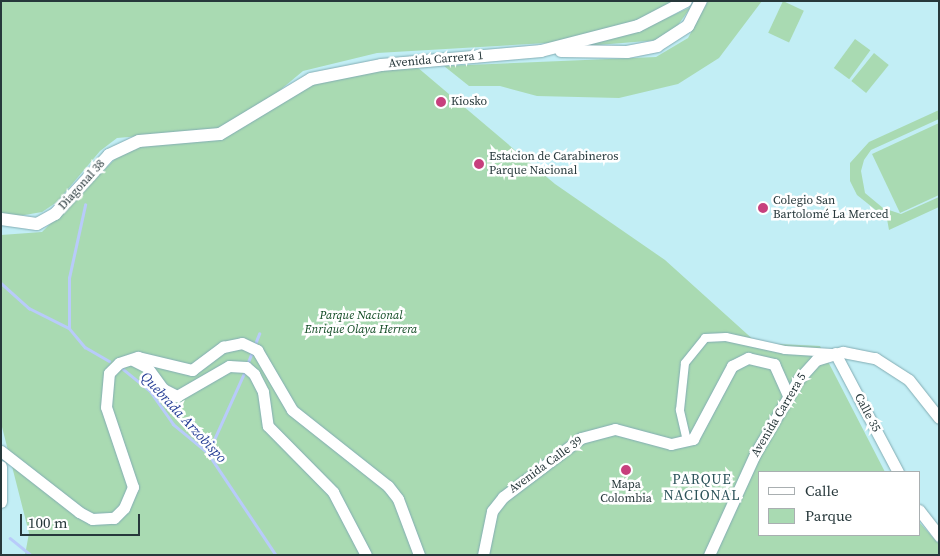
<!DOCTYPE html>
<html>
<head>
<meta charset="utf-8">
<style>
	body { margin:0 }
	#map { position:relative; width:940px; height:556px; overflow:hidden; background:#c2eef5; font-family:"Source Serif 4",serif }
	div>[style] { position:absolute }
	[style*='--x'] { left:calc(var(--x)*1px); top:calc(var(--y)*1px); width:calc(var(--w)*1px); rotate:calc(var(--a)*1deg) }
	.green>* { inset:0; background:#a9dab2; transform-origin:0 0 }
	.stream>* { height:2.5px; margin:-1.25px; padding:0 1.25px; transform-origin:1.25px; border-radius:1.25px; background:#b8cbfa }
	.roads { filter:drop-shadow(0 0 1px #82acb3) drop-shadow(0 0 1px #82acb3) }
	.street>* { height:8px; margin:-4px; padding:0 4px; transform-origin:4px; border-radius:4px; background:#fff }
	.secondary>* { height:11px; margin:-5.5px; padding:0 5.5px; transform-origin:5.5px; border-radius:5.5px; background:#fff }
	.primary>* { height:12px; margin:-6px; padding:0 6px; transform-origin:6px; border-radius:6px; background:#fff }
	.dots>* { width:14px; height:14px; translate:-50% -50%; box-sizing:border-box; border:2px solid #fff; border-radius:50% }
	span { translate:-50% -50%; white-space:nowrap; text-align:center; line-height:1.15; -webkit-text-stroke:5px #fff; paint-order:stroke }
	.street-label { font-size:12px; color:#27383b }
	.poi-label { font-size:12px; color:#27383b }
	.left { translate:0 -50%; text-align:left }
	.park-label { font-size:12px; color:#0e4821; font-style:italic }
	.water-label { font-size:14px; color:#284097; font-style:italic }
	.neighbourhood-label { font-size:14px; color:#2c535a; letter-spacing:1px }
	.frame { position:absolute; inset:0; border:2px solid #27383b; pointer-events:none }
	.legend { position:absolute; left:758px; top:471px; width:162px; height:65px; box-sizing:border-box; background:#fff; border:1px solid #a9afb1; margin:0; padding:6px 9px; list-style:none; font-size:15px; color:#27383b }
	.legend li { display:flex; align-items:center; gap:10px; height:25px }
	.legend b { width:25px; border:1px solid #a9afb1 }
	.scale { position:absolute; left:20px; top:514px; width:120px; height:22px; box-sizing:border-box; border:2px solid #27383b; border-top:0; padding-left:6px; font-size:15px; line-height:18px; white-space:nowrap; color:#27383b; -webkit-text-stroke:4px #fff; paint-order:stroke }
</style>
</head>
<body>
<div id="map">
	<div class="green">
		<i style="clip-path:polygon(1px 1px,677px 1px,618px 29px,564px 42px,377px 53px,303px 71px,261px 106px,222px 129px,117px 138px,100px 151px,57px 202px,42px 212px,13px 217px,1px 213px)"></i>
		<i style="clip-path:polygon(708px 1px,762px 1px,719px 58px,678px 84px,619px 98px,537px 96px,500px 86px,469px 86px,444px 66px,656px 57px,688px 38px)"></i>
		<i style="left:783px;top:1px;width:23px;height:35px;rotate:25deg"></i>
		<i style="clip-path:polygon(691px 7px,673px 32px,659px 40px,585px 46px,640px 30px)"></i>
		<i style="left:855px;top:39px;width:19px;height:36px;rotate:36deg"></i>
		<i style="left:874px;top:53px;width:19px;height:36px;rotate:39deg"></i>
		<i style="clip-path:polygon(417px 67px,555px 184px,665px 260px,757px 343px,820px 346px,885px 472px,759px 472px,759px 535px,919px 535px,919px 522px,939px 544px,939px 555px,25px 555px,29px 533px,1px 423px,1px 235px,42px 232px,121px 153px,144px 144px,193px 142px,306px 83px,353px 70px)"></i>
		<i style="clip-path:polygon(939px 110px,939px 119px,871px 150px,864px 160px,861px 171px,865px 193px,883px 208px,901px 214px,939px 197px,939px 207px,889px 230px,887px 219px,857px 195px,850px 181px,850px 163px,869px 142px)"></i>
		<i style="clip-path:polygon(939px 123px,939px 195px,900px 213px,872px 154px)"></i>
	</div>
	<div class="stream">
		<i style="--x:1;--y:283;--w:38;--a:42"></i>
		<i style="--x:29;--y:308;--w:45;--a:26.6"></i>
		<i style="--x:69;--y:328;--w:25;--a:50"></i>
		<i style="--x:85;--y:347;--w:28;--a:30"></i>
		<i style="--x:69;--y:328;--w:50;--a:-90"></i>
		<i style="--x:69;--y:278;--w:75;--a:-77.6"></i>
		<i style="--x:255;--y:344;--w:11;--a:-68"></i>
		<i style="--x:247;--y:365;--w:14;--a:-69"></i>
		<i style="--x:123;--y:369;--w:36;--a:39"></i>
		<i style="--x:151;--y:392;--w:39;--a:55"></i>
		<i style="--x:173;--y:424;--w:45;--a:39.6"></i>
		<i style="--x:208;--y:453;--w:123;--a:56.3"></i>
		<i style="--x:208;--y:453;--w:90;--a:-65.7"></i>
		<i style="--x:10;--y:538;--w:27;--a:39"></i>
	</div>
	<div class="roads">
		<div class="street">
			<i style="--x:687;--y:441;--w:32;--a:-103"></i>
			<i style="--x:680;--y:410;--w:47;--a:-83.9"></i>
			<i style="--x:685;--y:363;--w:32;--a:-51"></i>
			<i style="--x:705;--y:338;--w:21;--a:-3"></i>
			<i style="--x:726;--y:337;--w:60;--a:12.4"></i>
			<i style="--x:785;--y:350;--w:47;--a:3.7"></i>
		</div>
		<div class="secondary">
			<i style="--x:835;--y:353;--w:135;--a:62.1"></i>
			<i style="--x:133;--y:360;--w:16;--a:27"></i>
			<i style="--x:147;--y:367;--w:27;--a:54"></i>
			<i style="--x:163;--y:389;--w:16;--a:27"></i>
			<i style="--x:177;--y:396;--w:60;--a:-30"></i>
			<i style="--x:229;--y:366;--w:17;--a:3"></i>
			<i style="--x:246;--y:367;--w:11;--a:41"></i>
			<i style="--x:254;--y:374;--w:20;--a:63"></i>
			<i style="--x:263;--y:392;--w:34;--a:82"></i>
			<i style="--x:268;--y:426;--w:93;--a:45.4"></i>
			<i style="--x:333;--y:492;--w:71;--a:62.4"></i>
			<i style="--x:1;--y:451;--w:99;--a:38"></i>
			<i style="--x:79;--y:512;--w:15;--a:28"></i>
			<i style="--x:92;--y:519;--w:22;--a:-3"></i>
			<i style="--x:114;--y:518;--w:14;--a:-45"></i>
			<i style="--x:124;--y:508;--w:23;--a:-67"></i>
			<i style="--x:133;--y:487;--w:84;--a:-108.6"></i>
			<i style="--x:106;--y:407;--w:34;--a:-85"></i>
			<i style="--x:109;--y:373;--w:14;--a:-45"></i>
			<i style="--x:119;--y:363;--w:20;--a:-18"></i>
			<i style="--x:138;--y:357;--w:56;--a:13.5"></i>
			<i style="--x:192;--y:370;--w:39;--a:-37"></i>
			<i style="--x:223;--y:347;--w:19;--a:-12"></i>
			<i style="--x:242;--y:343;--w:17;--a:25"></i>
			<i style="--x:257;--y:350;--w:69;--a:59.7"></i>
			<i style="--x:292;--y:410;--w:122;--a:38.4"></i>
			<i style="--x:388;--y:486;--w:16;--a:52"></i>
			<i style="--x:398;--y:499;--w:60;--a:69.4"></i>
			<i style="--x:919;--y:510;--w:33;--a:52"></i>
			<i style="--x:483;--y:555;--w:45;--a:-78.4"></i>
			<i style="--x:492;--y:511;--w:18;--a:-52"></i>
			<i style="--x:503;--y:497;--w:98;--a:-37.1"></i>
			<i style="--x:581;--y:438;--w:35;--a:-15"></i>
			<i style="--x:615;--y:429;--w:58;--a:15"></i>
			<i style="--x:671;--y:444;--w:23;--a:-13"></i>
			<i style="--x:693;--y:439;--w:83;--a:-61.9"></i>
			<i style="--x:732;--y:366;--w:18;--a:-27"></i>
			<i style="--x:748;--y:358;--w:27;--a:13"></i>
			<i style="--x:774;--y:364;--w:36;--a:66"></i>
			<i style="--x:709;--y:555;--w:111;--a:-65.5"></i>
			<i style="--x:755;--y:454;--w:86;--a:-59.8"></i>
			<i style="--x:798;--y:380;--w:27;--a:-48"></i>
			<i style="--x:816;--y:360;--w:28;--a:-17"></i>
			<i style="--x:843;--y:352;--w:33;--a:11"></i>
			<i style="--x:875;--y:358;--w:40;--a:32.9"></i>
			<i style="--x:909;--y:380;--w:48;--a:51.7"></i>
		</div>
		<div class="primary">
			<i style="--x:561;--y:51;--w:66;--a:0.9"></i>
			<i style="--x:627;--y:52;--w:31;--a:-11"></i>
			<i style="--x:657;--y:46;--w:37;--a:-33"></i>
			<i style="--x:688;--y:26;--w:28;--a:-63"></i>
			<i style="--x:1;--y:219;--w:36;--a:8"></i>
			<i style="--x:37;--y:224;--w:21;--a:-29"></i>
			<i style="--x:55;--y:214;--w:80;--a:-47.5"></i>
			<i style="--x:109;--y:155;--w:33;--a:-25"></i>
			<i style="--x:139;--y:141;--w:81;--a:-4.9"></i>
			<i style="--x:220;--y:134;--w:106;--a:-31.1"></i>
			<i style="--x:311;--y:79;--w:71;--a:-11.3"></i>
			<i style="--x:381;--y:65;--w:161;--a:-5"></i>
			<i style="--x:541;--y:51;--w:100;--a:-14.5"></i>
			<i style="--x:638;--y:26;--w:54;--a:-27.5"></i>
			<i style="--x:1;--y:467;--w:35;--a:90"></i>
		</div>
	</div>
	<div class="dots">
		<i style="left:441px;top:102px;background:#c7407d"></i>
		<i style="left:479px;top:164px;background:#c7407d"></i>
		<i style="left:763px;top:208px;background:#c7407d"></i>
		<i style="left:626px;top:470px;background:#c7407d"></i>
	</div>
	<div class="street-label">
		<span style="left:436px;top:60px;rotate:-5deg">Avenida Carrera 1</span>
		<span style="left:82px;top:185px;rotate:-48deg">Diagonal 38</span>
		<span style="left:867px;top:413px;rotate:62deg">Calle 35</span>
		<span style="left:779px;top:415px;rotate:-59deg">Avenida Carrera 5</span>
		<span style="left:546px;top:465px;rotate:-36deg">Avenida Calle 39</span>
	</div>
	<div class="poi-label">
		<span class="left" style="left:451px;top:102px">Kiosko</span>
		<span class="left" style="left:489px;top:164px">Estacion de Carabineros<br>Parque Nacional</span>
		<span class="left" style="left:773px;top:208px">Colegio San<br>Bartolomé La Merced</span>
		<span style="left:626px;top:492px">Mapa<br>Colombia</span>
	</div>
	<div class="park-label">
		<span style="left:361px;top:323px">Parque Nacional<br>Enrique Olaya Herrera</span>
	</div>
	<div class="water-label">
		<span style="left:184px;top:417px;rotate:47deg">Quebrada Arzobispo</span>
	</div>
	<div class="neighbourhood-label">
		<span style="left:702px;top:487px">PARQUE<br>NACIONAL</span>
	</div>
	<div class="frame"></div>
	<ul class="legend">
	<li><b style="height:6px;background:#fff"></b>Calle</li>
	<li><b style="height:14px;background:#a9dab2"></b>Parque</li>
	</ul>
	<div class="scale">100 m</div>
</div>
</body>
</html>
